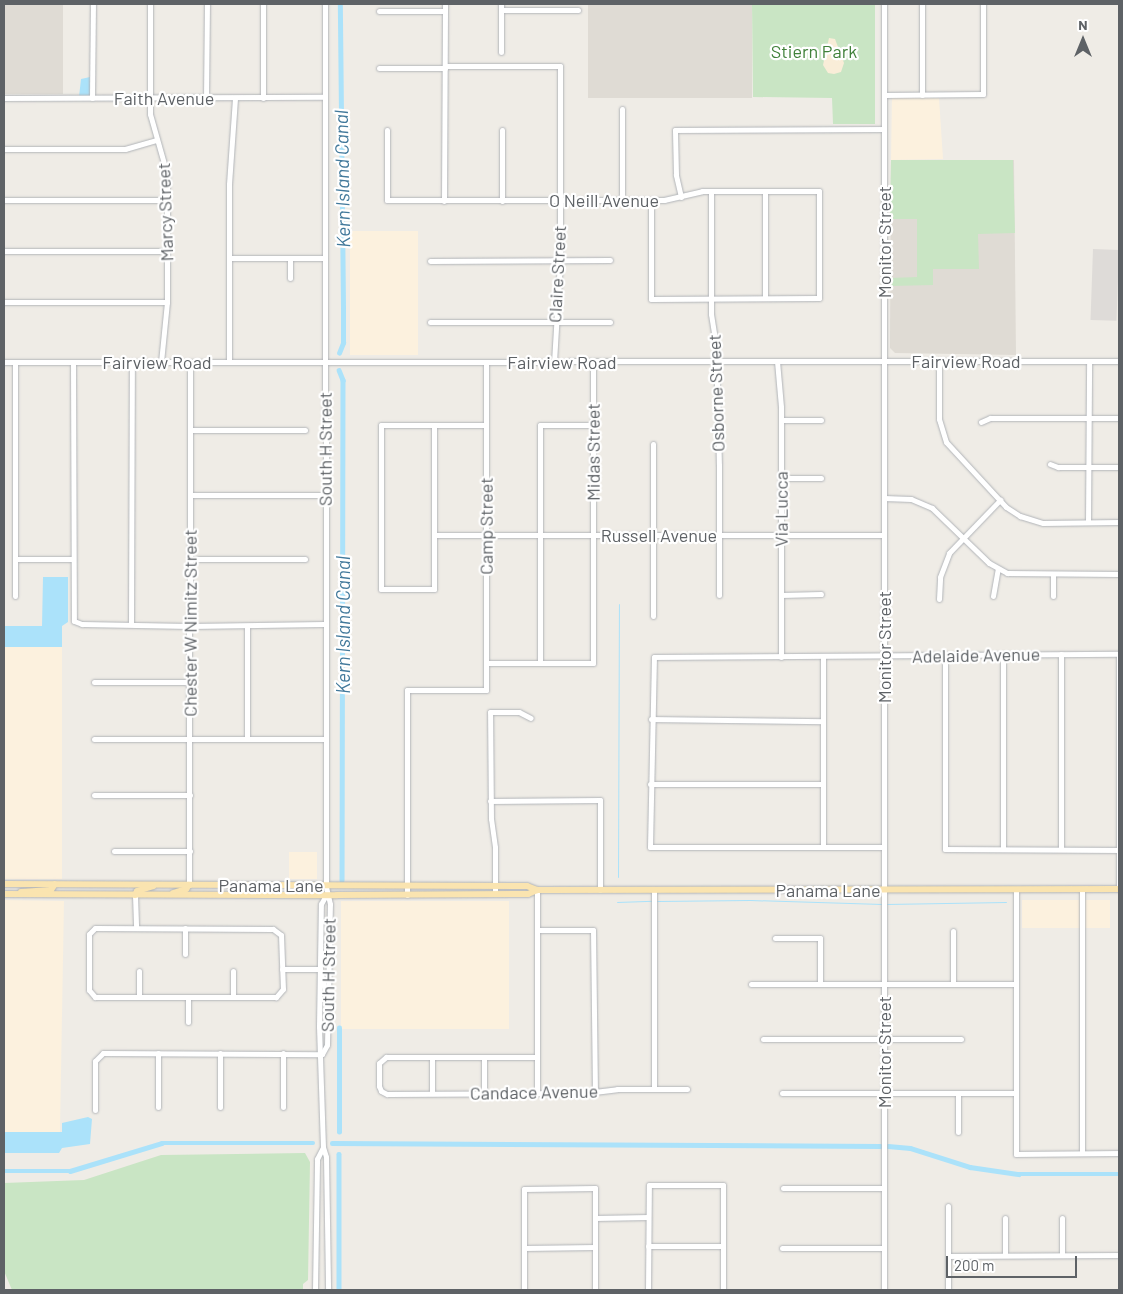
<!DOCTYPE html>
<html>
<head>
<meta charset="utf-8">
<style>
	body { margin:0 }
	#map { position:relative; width:1123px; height:1294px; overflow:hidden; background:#efece6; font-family:Barlow,sans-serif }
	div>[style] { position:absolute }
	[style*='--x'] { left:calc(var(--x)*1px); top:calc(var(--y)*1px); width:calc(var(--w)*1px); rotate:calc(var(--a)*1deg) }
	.commercial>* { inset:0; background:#fcf1de; transform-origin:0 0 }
	.industrial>* { inset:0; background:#dedbd8; transform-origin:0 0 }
	.education>* { inset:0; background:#dfdbd4; transform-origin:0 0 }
	.green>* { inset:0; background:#c9e5c4 }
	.sand>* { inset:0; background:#f9edd8 }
	.water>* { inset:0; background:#abe2fa }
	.stream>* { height:1px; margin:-0.5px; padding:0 0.5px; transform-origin:0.5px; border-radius:0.5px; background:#abe2fa }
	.canal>* { height:4.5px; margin:-2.25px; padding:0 2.25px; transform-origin:2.25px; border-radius:2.25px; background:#abe2fa }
	.roads { filter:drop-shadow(0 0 1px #b1b4b8) drop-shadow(0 0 1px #b1b4b8) }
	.minor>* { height:5px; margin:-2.5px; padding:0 2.5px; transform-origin:2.5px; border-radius:2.5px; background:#fff }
	.major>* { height:6px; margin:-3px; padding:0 3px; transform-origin:3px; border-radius:3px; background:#fae4b0 }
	span { translate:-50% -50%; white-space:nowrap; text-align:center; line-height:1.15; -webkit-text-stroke:4.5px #fff; paint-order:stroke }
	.park-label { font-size:18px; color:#40813a }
	.street-label { font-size:18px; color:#5e6266 }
	.water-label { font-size:19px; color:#42799b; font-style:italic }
	.frame { position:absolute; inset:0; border:5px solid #5e6266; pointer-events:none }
	.north { position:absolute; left:1058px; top:15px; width:50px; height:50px; -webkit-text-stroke:4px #fff; paint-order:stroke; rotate:0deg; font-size:14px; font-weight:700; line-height:20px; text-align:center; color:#5e6266 }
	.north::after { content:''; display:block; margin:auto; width:18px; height:22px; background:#5e6266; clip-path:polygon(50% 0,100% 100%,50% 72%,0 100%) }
	.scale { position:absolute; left:946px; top:1256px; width:131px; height:22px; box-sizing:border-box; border:2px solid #5e6266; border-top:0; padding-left:6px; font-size:15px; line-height:18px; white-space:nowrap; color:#5e6266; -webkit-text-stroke:4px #fff; paint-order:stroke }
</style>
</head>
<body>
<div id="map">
	<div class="commercial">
		<i style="clip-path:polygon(892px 96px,939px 98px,943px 159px,891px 160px)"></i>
		<i style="left:350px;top:231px;width:68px;height:124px"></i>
		<i style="left:4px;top:647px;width:58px;height:232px"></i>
		<i style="left:289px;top:852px;width:28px;height:27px"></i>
		<i style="left:4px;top:900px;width:60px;height:232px;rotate:1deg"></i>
		<i style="left:1022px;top:900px;width:88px;height:28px"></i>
		<i style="left:509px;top:901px;width:128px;height:168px;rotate:90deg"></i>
	</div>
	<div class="industrial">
		<i style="left:1093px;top:249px;width:26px;height:71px;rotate:2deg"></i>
	</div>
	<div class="education">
		<i style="left:4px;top:4px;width:59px;height:90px"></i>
		<i style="left:588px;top:4px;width:164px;height:94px"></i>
		<i style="clip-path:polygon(891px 160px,1014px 160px,1016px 355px,895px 353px,890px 348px)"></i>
	</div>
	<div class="green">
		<i style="clip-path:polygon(752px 4px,875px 4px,875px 124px,833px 124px,832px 98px,753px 97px)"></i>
		<i style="clip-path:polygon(891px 160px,1013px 160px,1015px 233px,978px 234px,979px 269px,933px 269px,933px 285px,891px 286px,890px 278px,917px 277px,917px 219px,890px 219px)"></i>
		<i style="clip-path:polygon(305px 1153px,310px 1162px,308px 1280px,303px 1284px,303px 1290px,12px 1290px,4px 1271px,4px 1183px,84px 1180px,161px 1155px)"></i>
	</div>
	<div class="sand">
		<i style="clip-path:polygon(829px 38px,835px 39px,844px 63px,841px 72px,834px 74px,828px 73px,823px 65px)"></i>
	</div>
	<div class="water">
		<i style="clip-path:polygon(90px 77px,91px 96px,79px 97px,81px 79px)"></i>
		<i style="clip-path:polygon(43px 577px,68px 577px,68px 622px,62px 626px,62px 647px,4px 647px,4px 626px,42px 626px)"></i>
		<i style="clip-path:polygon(88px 1117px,92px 1119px,90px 1144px,62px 1148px,59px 1153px,4px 1153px,4px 1132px,62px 1132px,62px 1123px)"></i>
	</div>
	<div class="stream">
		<i style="--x:618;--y:877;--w:273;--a:-89.8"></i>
		<i style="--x:657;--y:901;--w:93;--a:-0.6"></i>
		<i style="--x:750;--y:900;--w:132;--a:1.7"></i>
		<i style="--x:617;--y:902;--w:36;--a:-2"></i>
		<i style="--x:886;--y:904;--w:120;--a:-1"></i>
	</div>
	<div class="canal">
		<i style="--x:339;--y:353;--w:11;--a:-68"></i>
		<i style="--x:343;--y:343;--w:36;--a:-90"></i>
		<i style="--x:343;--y:307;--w:303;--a:-90.6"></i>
		<i style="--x:339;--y:370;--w:11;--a:68"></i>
		<i style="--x:343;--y:380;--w:500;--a:90.11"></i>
		<i style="--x:339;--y:1132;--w:104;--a:-90"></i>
		<i style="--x:332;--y:1143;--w:548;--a:0.31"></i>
		<i style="--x:888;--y:1146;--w:22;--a:5"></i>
		<i style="--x:910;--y:1148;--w:63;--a:17.6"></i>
		<i style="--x:970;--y:1167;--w:49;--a:8.3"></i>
		<i style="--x:1018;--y:1174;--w:101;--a:0"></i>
		<i style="--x:339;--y:1154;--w:136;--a:90"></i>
		<i style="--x:4;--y:1171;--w:66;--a:0"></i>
		<i style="--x:70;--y:1171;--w:96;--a:-16.9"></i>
		<i style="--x:162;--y:1143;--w:151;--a:0"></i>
	</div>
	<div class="roads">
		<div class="minor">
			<i style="--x:150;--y:4;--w:110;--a:90"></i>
			<i style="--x:150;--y:114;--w:62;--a:74.2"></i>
			<i style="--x:167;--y:174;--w:128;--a:90"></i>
			<i style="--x:167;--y:302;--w:60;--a:95.7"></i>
			<i style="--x:501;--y:10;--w:77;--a:0"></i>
			<i style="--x:379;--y:11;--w:66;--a:0"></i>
			<i style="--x:501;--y:52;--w:48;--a:-90"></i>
			<i style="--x:445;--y:66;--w:115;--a:0"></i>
			<i style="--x:560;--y:66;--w:195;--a:90"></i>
			<i style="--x:560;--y:261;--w:101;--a:93.4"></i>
			<i style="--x:379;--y:68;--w:66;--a:0"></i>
			<i style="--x:884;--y:95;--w:99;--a:-0.6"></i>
			<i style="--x:983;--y:94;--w:90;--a:-90"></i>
			<i style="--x:922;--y:95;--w:91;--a:-90"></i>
			<i style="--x:4;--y:98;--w:321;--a:-0.2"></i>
			<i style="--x:92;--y:98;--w:94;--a:-89.4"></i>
			<i style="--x:206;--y:98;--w:94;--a:-89.4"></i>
			<i style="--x:263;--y:98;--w:94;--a:-90"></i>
			<i style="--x:387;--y:130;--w:70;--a:90"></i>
			<i style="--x:387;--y:200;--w:277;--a:0"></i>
			<i style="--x:664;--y:200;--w:39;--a:-13"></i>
			<i style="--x:702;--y:191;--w:117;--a:0"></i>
			<i style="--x:819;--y:191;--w:107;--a:90"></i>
			<i style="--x:819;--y:298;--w:168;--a:179.7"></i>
			<i style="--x:651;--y:299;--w:98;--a:-90"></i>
			<i style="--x:4;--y:149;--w:121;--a:0"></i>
			<i style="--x:125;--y:149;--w:33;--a:-16"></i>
			<i style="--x:711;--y:191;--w:123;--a:90"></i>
			<i style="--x:711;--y:314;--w:30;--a:81"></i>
			<i style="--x:716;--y:344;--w:121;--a:88.6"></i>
			<i style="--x:719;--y:465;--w:130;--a:90"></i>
			<i style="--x:765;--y:191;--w:107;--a:90"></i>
			<i style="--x:681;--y:197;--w:23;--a:-103"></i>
			<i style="--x:676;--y:175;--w:45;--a:-91.3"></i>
			<i style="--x:675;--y:130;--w:209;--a:-0.3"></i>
			<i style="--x:4;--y:200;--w:163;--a:0"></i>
			<i style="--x:444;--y:201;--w:197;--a:-89.7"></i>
			<i style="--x:502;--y:201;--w:71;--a:-90"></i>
			<i style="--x:622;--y:201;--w:92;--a:-90"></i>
			<i style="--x:4;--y:251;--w:163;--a:0"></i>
			<i style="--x:229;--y:258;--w:96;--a:0"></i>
			<i style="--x:290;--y:258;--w:20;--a:90"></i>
			<i style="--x:430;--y:261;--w:180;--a:-0.3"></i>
			<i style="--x:4;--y:302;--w:163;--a:0"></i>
			<i style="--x:430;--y:322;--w:180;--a:0"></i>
			<i style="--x:777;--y:361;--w:46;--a:85"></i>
			<i style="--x:781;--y:407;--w:250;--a:90"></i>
			<i style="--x:939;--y:361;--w:58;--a:90"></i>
			<i style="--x:939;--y:419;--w:24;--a:73"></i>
			<i style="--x:946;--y:442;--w:88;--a:47.3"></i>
			<i style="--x:1006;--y:507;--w:17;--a:33"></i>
			<i style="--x:1020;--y:516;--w:24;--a:17"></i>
			<i style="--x:1043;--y:523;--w:76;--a:-0.8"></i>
			<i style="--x:4;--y:362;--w:1115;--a:-0.05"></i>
			<i style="--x:73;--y:362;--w:259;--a:89.8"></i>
			<i style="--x:74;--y:621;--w:9;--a:21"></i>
			<i style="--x:82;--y:624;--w:108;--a:1.1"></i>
			<i style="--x:190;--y:626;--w:134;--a:-0.9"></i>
			<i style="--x:229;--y:362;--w:178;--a:-90"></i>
			<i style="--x:229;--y:184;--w:86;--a:-86"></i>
			<i style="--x:781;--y:420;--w:40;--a:0"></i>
			<i style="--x:981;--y:422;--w:10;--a:-24"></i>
			<i style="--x:990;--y:418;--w:129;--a:0"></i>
			<i style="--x:434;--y:425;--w:164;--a:90"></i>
			<i style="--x:434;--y:589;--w:53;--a:180"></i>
			<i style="--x:381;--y:589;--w:164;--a:-90"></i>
			<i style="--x:381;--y:425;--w:105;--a:0"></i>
			<i style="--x:190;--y:430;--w:115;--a:0"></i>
			<i style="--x:1050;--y:464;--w:9;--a:21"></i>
			<i style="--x:1058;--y:467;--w:61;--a:0"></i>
			<i style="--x:781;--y:478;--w:40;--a:0"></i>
			<i style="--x:190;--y:495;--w:135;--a:0"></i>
			<i style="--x:884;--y:498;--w:27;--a:2"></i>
			<i style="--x:911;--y:499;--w:23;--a:23"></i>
			<i style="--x:932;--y:508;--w:79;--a:44"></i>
			<i style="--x:989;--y:563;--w:21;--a:29"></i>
			<i style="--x:1007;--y:573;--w:112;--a:0.5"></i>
			<i style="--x:1088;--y:522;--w:161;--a:-89.6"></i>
			<i style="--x:434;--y:535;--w:450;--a:0"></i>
			<i style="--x:15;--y:559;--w:57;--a:0"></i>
			<i style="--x:190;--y:559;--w:115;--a:0"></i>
			<i style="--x:1053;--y:575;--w:21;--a:90"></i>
			<i style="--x:781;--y:595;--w:40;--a:-1.4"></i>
			<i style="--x:15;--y:596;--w:234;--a:-90"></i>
			<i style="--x:993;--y:596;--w:27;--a:-80"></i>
			<i style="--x:939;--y:599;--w:22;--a:-87"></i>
			<i style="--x:940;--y:577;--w:26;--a:-69"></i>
			<i style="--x:949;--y:553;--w:74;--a:-46.1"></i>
			<i style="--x:653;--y:616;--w:172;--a:-90"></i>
			<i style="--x:131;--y:623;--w:261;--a:-89.8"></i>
			<i style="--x:945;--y:654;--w:195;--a:90"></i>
			<i style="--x:945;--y:849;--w:174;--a:0.3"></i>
			<i style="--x:486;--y:663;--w:107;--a:0"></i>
			<i style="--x:593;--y:663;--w:301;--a:-90"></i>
			<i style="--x:540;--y:663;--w:238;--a:-90"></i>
			<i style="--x:540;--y:425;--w:53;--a:0"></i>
			<i style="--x:94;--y:682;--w:96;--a:0"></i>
			<i style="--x:651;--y:719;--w:172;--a:0.7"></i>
			<i style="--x:94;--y:739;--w:231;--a:0"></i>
			<i style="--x:247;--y:739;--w:113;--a:-90"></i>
			<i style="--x:650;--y:784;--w:173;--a:0"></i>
			<i style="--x:94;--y:795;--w:96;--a:0"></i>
			<i style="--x:490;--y:801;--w:110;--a:-0.5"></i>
			<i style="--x:600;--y:800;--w:90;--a:90"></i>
			<i style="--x:823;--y:847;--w:190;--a:-90"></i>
			<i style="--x:884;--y:847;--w:234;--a:180"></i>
			<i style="--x:650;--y:847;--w:190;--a:-88.8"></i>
			<i style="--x:654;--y:657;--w:465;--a:-0.4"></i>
			<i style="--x:1003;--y:849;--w:195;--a:-90"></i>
			<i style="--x:1061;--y:849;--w:195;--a:-90"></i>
			<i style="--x:114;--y:851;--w:76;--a:0"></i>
			<i style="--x:189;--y:885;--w:523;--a:-89.89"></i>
			<i style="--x:1016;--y:889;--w:265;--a:90"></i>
			<i style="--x:1016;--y:1154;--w:103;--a:-0.6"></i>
			<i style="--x:1082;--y:889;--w:264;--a:90"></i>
			<i style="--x:1119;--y:889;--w:235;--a:-90"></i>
			<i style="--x:495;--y:894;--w:47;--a:-90"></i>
			<i style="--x:495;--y:847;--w:28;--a:-98"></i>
			<i style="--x:491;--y:819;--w:107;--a:-90.5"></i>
			<i style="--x:490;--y:712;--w:29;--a:0"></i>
			<i style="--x:519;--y:712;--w:13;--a:27"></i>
			<i style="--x:135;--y:895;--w:33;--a:88"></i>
			<i style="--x:407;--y:895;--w:205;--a:-90"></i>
			<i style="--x:407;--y:690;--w:79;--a:0"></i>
			<i style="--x:486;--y:690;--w:328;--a:-90"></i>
			<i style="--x:95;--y:928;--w:178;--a:0.3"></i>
			<i style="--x:273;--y:929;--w:10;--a:37"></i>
			<i style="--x:281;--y:935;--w:54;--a:87.9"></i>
			<i style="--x:283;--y:989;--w:11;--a:131"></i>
			<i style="--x:276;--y:997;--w:181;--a:180"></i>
			<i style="--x:95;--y:997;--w:9;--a:-131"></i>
			<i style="--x:89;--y:990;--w:56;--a:-90"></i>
			<i style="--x:89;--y:934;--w:8;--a:-45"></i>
			<i style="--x:537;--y:930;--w:56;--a:0"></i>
			<i style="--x:593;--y:930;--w:162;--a:89.3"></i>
			<i style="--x:953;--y:931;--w:53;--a:90"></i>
			<i style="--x:775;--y:938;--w:45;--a:0"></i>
			<i style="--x:820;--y:938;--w:46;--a:90"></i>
			<i style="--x:185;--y:954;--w:26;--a:-90"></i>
			<i style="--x:282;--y:969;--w:38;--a:0"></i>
			<i style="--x:320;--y:969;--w:22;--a:77"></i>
			<i style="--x:139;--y:971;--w:26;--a:90"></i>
			<i style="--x:233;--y:971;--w:26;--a:90"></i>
			<i style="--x:751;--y:984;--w:265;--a:0"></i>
			<i style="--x:188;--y:997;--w:25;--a:90"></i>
			<i style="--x:763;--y:1039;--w:198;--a:0"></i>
			<i style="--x:322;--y:1054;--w:10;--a:-61"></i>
			<i style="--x:327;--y:1045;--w:141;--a:-88.8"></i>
			<i style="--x:330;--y:904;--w:18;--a:-103"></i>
			<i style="--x:326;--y:886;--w:882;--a:-90.06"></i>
			<i style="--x:432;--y:1057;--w:36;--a:90"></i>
			<i style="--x:484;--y:1057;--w:36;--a:90"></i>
			<i style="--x:537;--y:1057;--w:151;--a:180"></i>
			<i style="--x:386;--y:1057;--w:9;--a:139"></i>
			<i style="--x:379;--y:1063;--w:23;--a:90"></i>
			<i style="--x:379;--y:1086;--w:5;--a:68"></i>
			<i style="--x:381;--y:1091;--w:7;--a:27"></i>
			<i style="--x:387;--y:1094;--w:199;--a:-0.3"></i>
			<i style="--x:586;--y:1093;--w:31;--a:-7"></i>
			<i style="--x:617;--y:1089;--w:70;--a:0"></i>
			<i style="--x:654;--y:1089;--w:199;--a:-90"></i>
			<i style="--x:537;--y:1093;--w:203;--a:-90"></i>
			<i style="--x:782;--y:1093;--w:234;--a:0"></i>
			<i style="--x:958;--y:1093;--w:39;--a:90"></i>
			<i style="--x:158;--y:1107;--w:54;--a:-90"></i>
			<i style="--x:220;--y:1107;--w:54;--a:-90"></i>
			<i style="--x:283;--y:1107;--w:54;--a:-90"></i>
			<i style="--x:95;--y:1110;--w:49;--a:-90"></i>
			<i style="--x:95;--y:1061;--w:11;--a:-45"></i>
			<i style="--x:103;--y:1053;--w:219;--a:0.3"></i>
			<i style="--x:323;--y:1147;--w:121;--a:-91.9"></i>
			<i style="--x:319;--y:1026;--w:122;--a:-89.1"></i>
			<i style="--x:321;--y:904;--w:10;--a:-61"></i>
			<i style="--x:783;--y:1188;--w:101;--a:0"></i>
			<i style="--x:948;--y:1206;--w:84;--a:90"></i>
			<i style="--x:595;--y:1218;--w:53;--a:-1.1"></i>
			<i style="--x:1005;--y:1218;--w:37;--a:90"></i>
			<i style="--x:1062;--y:1218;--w:37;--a:90"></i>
			<i style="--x:648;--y:1246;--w:75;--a:0"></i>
			<i style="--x:524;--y:1248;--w:71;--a:-0.8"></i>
			<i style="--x:782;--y:1248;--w:102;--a:0"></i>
			<i style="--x:948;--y:1256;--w:171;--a:-0.3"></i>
			<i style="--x:315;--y:1290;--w:131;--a:-89.1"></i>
			<i style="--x:317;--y:1159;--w:13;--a:-63"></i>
			<i style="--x:323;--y:1147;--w:10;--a:73"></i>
			<i style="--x:326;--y:1157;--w:133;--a:89.1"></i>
			<i style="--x:524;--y:1290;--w:101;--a:-90"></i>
			<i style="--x:524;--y:1189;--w:71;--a:-0.8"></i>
			<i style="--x:595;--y:1188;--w:102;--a:90"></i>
			<i style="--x:648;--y:1290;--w:105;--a:-89.5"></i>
			<i style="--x:649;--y:1185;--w:74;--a:0"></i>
			<i style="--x:723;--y:1185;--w:105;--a:90"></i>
			<i style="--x:884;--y:1290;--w:1286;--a:-90"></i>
		</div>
		<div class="major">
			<i style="--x:4;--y:884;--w:523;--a:0.22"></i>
			<i style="--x:527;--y:886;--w:11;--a:22"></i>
			<i style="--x:21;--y:892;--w:30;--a:-4"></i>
			<i style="--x:51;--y:890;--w:7;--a:-56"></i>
			<i style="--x:173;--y:893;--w:14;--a:-17"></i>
			<i style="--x:186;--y:889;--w:5;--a:-53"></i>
			<i style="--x:4;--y:894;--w:333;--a:0.2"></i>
			<i style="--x:337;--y:895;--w:191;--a:-0.3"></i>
			<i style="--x:528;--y:894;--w:10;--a:-24"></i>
			<i style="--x:537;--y:890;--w:582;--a:-0.1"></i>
			<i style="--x:135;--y:895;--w:4;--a:-63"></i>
			<i style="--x:137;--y:891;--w:17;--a:-17"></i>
		</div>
	</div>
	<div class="park-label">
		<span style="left:814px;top:51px">Stiern Park</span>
	</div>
	<div class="street-label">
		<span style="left:164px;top:98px">Faith Avenue</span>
		<span style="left:604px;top:200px">O Neill Avenue</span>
		<span style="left:165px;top:212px;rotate:-92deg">Marcy Street</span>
		<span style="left:884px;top:242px;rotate:-90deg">Monitor Street</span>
		<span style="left:557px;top:274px;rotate:-87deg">Claire Street</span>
		<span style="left:966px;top:361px">Fairview Road</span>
		<span style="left:157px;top:362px">Fairview Road</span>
		<span style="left:562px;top:362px">Fairview Road</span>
		<span style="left:716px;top:393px;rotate:-92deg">Osborne Street</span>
		<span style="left:325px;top:449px;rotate:-90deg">South H Street</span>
		<span style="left:593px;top:452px;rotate:-90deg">Midas Street</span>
		<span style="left:781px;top:509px;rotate:-90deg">Via Lucca</span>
		<span style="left:486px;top:526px;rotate:-90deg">Camp Street</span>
		<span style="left:659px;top:535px">Russell Avenue</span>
		<span style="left:190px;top:623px;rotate:-90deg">Chester W Nimitz Street</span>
		<span style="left:884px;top:647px;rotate:-90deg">Monitor Street</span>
		<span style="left:976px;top:655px;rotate:-1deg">Adelaide Avenue</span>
		<span style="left:271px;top:885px">Panama Lane</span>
		<span style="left:828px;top:890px">Panama Lane</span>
		<span style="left:328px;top:975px;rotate:-89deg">South H Street</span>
		<span style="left:884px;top:1052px;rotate:-90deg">Monitor Street</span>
		<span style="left:534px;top:1092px;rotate:-1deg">Candace Avenue</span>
	</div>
	<div class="water-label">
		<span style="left:342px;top:179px;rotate:-91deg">Kern Island Canal</span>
		<span style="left:343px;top:625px;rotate:-90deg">Kern Island Canal</span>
	</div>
	<div class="frame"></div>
	<div class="north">N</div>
	<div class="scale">200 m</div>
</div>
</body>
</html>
